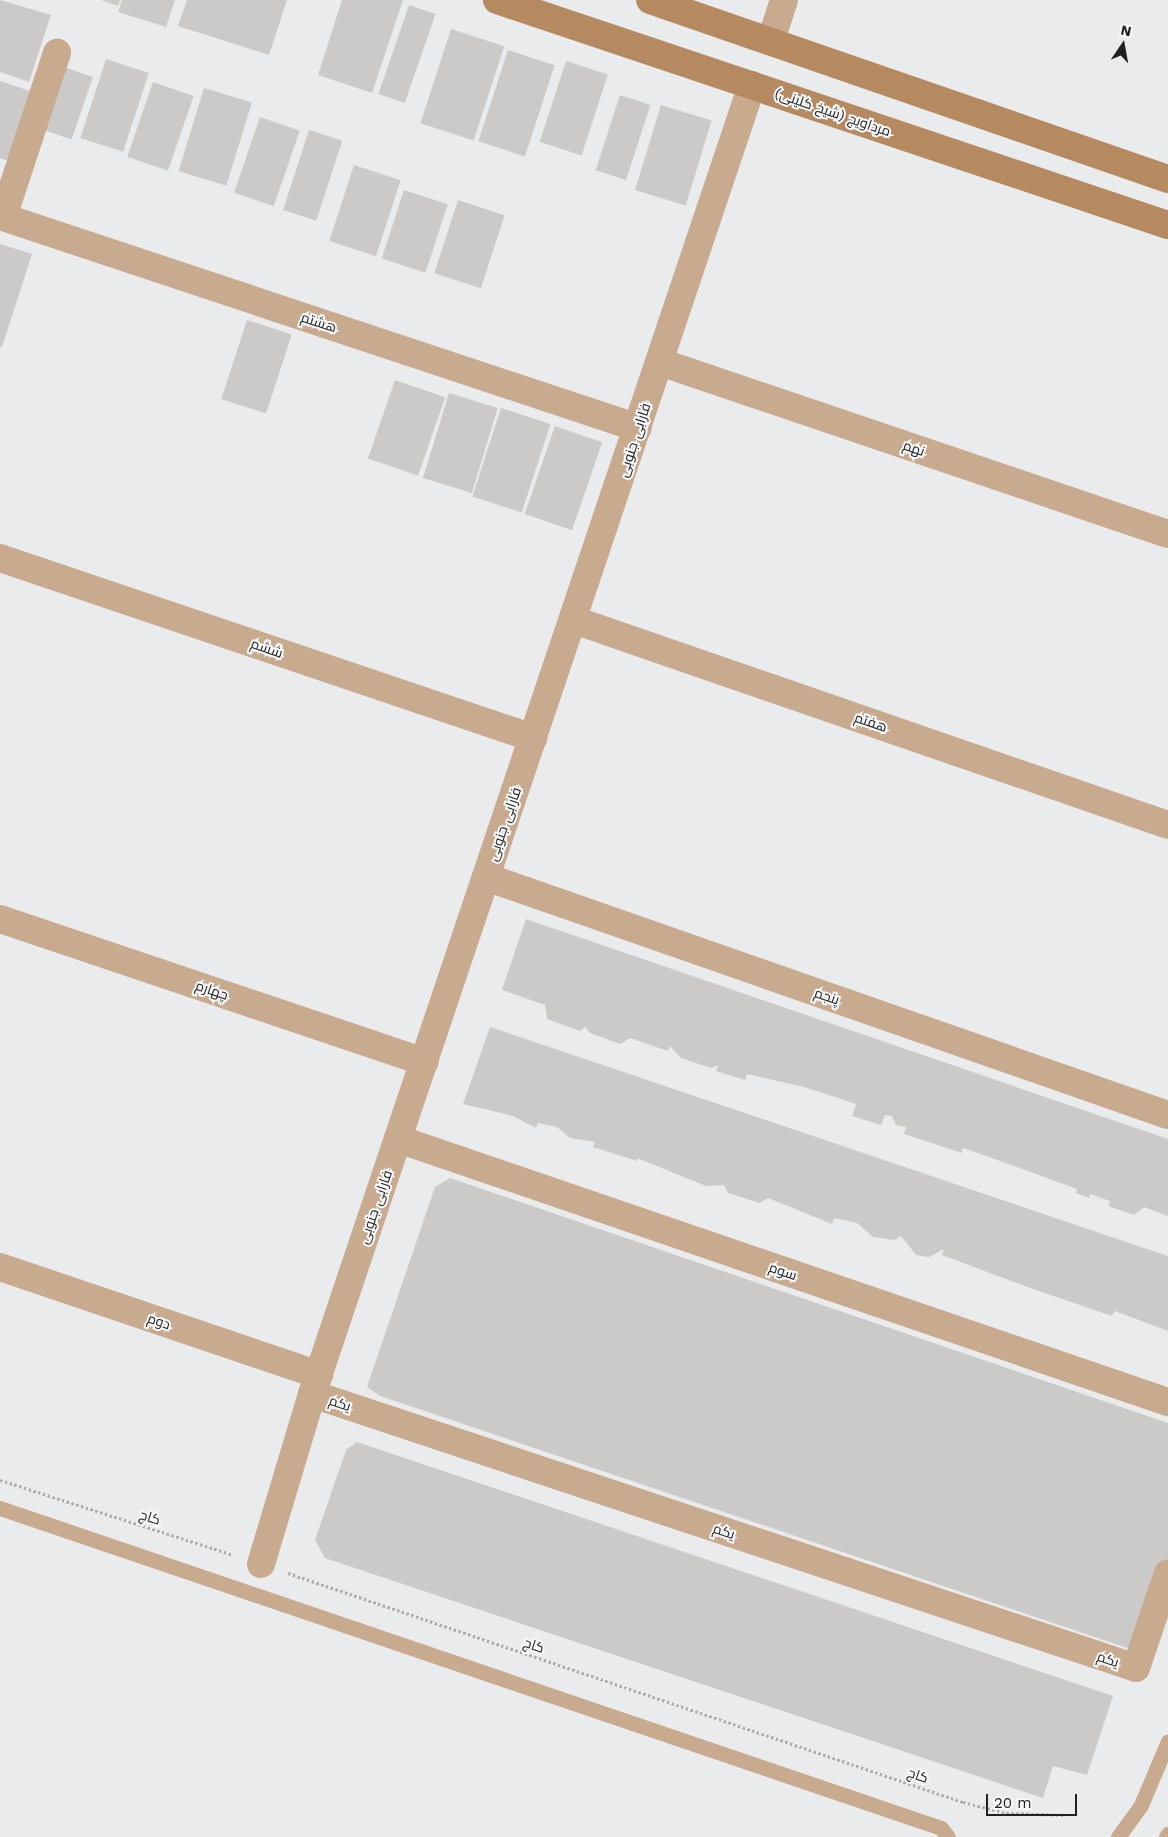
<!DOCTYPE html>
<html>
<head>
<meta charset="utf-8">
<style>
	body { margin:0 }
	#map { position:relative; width:1168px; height:1837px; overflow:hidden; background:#eaebed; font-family:"Work Sans",Cairo,sans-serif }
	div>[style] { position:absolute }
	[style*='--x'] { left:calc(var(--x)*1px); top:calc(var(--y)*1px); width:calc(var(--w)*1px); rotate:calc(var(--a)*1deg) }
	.building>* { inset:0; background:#cccac8; transform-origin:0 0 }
	.path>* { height:3px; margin-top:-1.5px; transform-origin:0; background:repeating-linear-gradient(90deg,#acacae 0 2.5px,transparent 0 5px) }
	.service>* { height:15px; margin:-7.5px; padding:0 7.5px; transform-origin:7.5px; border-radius:7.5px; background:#c8aa8e }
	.minor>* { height:28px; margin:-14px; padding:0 14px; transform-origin:14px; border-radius:14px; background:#c8aa8e }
	.tertiary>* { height:28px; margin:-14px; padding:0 14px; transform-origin:14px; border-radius:14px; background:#c8aa8e }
	.secondary>* { height:28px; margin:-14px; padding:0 14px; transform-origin:14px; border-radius:14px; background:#b58a60 }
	span { translate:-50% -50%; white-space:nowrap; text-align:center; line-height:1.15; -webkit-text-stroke:4px #f7f8fa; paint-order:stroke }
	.street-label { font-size:14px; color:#202021 }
	.north { position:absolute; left:1098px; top:20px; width:50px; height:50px; -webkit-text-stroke:4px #f7f8fa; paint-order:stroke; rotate:12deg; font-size:14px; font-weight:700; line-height:20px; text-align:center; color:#202021 }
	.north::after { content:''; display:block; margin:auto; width:18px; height:22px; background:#202021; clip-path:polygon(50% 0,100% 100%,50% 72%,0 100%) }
	.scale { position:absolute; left:986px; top:1794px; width:91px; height:22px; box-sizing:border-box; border:2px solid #202021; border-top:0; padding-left:6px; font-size:15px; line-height:18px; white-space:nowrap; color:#202021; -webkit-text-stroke:4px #f7f8fa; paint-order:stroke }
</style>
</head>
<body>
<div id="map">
	<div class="building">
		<i style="clip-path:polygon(0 0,51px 15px,29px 82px,0 72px)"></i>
		<i style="clip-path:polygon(101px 0,120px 0,118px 6px)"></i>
		<i style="clip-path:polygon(122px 0,175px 0,166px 27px,118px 12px)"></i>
		<i style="clip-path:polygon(187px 0,287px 0,269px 55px,178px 26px)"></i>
		<i style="clip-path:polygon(342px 0,403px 0,372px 93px,318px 75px)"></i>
		<i style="left:409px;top:5px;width:28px;height:94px;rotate:19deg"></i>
		<i style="left:451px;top:29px;width:56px;height:99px;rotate:18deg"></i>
		<i style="left:508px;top:50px;width:49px;height:96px;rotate:18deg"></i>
		<i style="left:106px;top:59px;width:45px;height:83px;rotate:18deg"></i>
		<i style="left:566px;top:61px;width:44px;height:85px;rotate:18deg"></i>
		<i style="left:58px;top:65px;width:37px;height:66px;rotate:19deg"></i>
		<i style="clip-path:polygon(0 81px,36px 93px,13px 162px,0 158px)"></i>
		<i style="left:153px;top:82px;width:43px;height:79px;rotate:19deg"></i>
		<i style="left:204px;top:88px;width:50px;height:87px;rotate:17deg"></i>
		<i style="left:620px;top:95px;width:32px;height:79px;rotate:18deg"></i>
		<i style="left:661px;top:105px;width:53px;height:89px;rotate:17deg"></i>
		<i style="left:260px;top:117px;width:42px;height:80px;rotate:19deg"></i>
		<i style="left:309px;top:130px;width:35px;height:84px;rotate:18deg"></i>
		<i style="left:354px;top:165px;width:49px;height:80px;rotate:18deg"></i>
		<i style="left:404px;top:190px;width:46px;height:72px;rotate:18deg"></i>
		<i style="left:458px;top:200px;width:49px;height:77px;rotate:18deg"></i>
		<i style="clip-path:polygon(0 244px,32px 254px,2px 347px,0 347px)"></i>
		<i style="left:247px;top:320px;width:47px;height:83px;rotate:18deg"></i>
		<i style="left:395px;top:380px;width:53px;height:83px;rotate:19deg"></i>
		<i style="left:449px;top:393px;width:51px;height:89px;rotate:17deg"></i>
		<i style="left:501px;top:408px;width:52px;height:93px;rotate:18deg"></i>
		<i style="left:555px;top:426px;width:50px;height:93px;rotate:19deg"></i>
		<i style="clip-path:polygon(526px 919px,1168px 1139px,1168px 1216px,1144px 1207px,1134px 1215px,1108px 1206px,1110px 1201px,1090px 1194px,1089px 1198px,1076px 1193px,1077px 1189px,975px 1152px,963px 1148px,962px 1153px,904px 1134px,906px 1127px,896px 1125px,892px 1116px,885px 1115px,881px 1125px,852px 1116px,856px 1104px,804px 1087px,747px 1074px,745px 1080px,716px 1071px,718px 1065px,711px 1068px,681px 1058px,670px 1046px,668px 1051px,630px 1038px,620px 1044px,590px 1033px,585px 1027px,580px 1031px,547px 1019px,545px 1005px,502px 990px)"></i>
		<i style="clip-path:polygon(490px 1027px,1168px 1256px,1168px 1331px,1115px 1311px,1112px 1316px,1027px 1287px,942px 1255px,944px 1249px,929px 1257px,916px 1255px,901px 1236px,894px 1240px,873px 1237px,857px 1223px,834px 1218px,832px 1224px,768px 1198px,760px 1203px,728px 1193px,724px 1185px,706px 1186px,637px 1158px,637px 1161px,593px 1147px,595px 1142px,570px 1138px,557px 1127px,538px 1123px,536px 1128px,513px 1116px,463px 1104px)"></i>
		<i style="clip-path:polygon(450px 1178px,1168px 1423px,1168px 1575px,1142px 1653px,380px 1396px,367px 1387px,435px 1187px)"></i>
		<i style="clip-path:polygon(357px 1442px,1113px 1696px,1087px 1775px,1053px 1766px,1043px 1798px,325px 1558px,315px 1540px,346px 1450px)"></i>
	</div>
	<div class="path">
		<i style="--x:0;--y:1480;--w:245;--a:17.8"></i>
		<i style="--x:288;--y:1573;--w:713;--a:18.74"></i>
		<i style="--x:963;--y:1802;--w:44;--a:14.3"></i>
		<i style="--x:1006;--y:1813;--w:58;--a:2"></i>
	</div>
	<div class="service">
		<i style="--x:0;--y:1508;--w:994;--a:18.78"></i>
		<i style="--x:941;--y:1828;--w:11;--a:52"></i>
		<i style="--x:1118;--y:1837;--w:39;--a:-54"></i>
		<i style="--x:1141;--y:1805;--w:69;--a:-67.1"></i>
		<i style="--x:1166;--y:1837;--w:4;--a:-56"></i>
	</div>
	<div class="minor">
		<i style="--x:0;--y:216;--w:672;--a:18.38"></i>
		<i style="--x:3;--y:217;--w:173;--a:-71.8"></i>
		<i style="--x:660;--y:362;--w:536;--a:18.71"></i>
		<i style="--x:0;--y:558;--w:563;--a:18.66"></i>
		<i style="--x:574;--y:620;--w:628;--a:19.04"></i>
		<i style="--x:486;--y:877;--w:722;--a:19.24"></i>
		<i style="--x:0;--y:919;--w:448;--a:18.6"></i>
		<i style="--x:398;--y:1139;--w:814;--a:18.86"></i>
		<i style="--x:0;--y:1267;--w:337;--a:18.7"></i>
		<i style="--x:312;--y:1394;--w:868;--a:18.39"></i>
		<i style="--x:1136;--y:1668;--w:100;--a:-71.4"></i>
	</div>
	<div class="tertiary">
		<i style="--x:771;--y:40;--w:42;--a:-72"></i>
		<i style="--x:261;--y:1564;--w:177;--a:-73.3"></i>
		<i style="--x:312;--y:1394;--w:1381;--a:-71.42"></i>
	</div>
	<div class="secondary">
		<i style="--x:497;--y:0;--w:708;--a:18.54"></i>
		<i style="--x:650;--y:0;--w:548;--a:19.06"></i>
	</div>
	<div class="street-label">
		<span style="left:833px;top:112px;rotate:19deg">مرداویج (شیخ کلینی)</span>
		<span style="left:319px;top:322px;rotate:18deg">هشتم</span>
		<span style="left:634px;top:440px;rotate:-72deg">فارابی جنوبی</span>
		<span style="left:914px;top:448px;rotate:19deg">نهم</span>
		<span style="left:267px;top:648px;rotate:19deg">ششم</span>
		<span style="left:871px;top:722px;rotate:19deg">هفتم</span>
		<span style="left:504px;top:824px;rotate:-71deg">فارابی جنوبی</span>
		<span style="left:212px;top:990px;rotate:19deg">چهارم</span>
		<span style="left:827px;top:996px;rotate:19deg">پنجم</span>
		<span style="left:375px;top:1207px;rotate:-71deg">فارابی جنوبی</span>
		<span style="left:783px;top:1271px;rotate:19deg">سوم</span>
		<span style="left:159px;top:1321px;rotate:19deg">دوم</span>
		<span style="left:340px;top:1403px;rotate:18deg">یکم</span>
		<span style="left:150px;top:1517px;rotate:18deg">کاج</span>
		<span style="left:724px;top:1531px;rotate:18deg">یکم</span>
		<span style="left:534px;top:1645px;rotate:19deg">کاج</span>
		<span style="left:1108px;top:1659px;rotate:18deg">یکم</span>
		<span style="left:918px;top:1775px;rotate:19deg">کاج</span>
	</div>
	<div class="north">N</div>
	<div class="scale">20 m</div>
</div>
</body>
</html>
